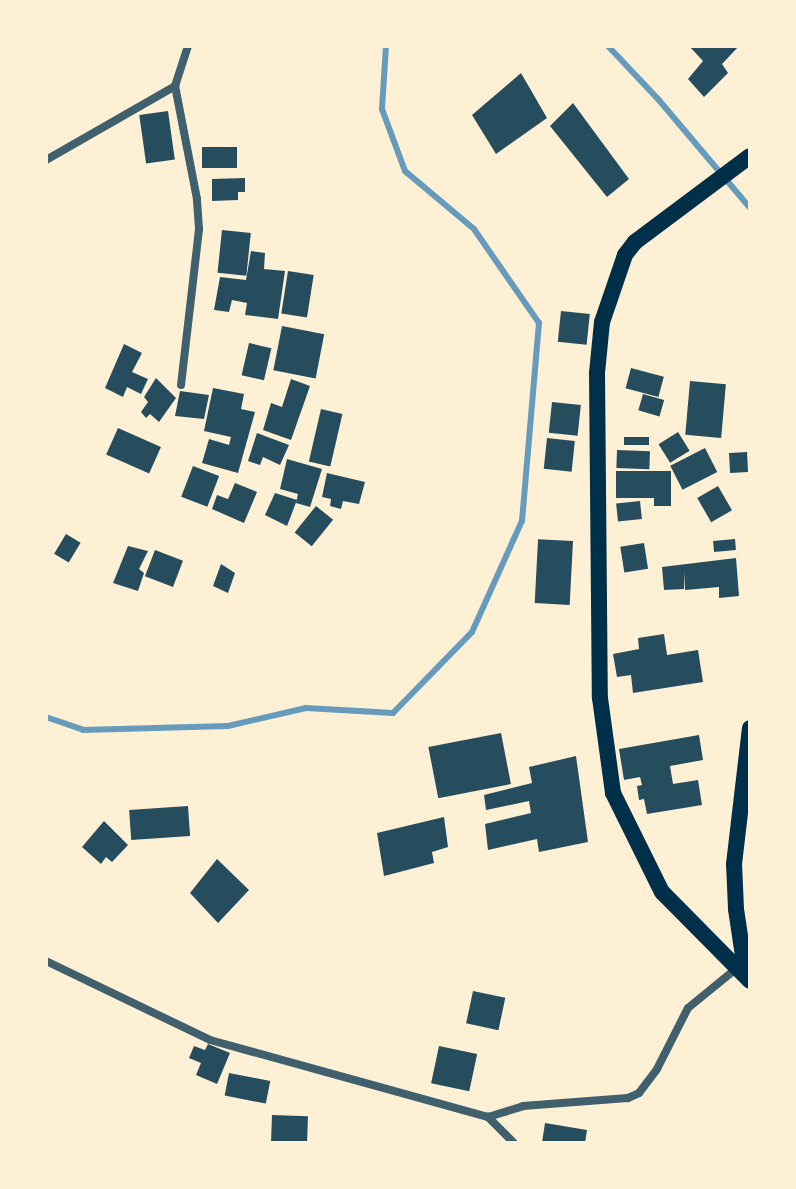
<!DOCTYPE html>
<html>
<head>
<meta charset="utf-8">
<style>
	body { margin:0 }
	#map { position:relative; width:796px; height:1189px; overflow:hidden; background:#fdf0d5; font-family:"Crimson Pro",serif }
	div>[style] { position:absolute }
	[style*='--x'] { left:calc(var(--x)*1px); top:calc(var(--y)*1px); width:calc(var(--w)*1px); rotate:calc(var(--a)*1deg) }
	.stream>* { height:6px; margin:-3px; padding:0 3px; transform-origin:3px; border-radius:3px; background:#669bbc }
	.building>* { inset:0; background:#264d5e; transform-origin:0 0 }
	.minor>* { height:8px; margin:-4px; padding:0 4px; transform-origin:4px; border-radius:4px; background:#3f606c }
	.trunk>* { height:16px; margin:-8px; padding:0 8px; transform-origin:8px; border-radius:8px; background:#003049 }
	span { translate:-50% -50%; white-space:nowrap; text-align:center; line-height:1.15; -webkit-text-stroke:6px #fdf0d5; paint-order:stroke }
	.frame { position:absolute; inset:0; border:48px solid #fdf0d5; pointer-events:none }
</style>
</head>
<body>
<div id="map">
	<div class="stream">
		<i style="--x:608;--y:46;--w:73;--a:46.7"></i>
		<i style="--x:658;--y:99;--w:143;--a:49.8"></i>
		<i style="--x:46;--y:717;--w:39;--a:19"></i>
		<i style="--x:83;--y:730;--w:145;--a:-1.6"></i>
		<i style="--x:228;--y:726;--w:80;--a:-13"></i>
		<i style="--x:306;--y:708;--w:87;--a:3.3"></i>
		<i style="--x:393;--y:713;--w:113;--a:-45.7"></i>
		<i style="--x:472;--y:632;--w:122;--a:-65.8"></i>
		<i style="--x:522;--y:521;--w:199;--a:-85.1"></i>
		<i style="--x:539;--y:323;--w:114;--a:-124.7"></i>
		<i style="--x:474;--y:229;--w:90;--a:-140"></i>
		<i style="--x:405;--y:171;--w:66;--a:-110.4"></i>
		<i style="--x:382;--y:109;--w:63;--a:-86.4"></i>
	</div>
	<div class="building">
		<i style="clip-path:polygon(689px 46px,739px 46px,722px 64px,728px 73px,704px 97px,688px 79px,703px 61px)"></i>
		<i style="clip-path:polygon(521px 73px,547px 118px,496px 154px,472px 115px)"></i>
		<i style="clip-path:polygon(573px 103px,629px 179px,607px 197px,550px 126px)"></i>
		<i style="left:168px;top:111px;width:49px;height:29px;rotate:82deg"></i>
		<i style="left:237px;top:147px;width:21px;height:35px;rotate:90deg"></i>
		<i style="clip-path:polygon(245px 178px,245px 192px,238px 192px,238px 200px,212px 201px,212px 179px)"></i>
		<i style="left:222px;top:230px;width:29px;height:43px;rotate:6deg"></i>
		<i style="clip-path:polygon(251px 251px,265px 253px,264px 269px,285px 271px,278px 319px,245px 315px,247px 303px,232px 300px,229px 312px,214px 310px,220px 277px,246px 280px)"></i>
		<i style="left:288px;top:271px;width:26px;height:43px;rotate:9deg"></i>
		<i style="left:561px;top:311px;width:29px;height:31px;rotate:6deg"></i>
		<i style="left:282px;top:326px;width:43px;height:45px;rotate:11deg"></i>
		<i style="left:249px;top:343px;width:23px;height:33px;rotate:13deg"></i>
		<i style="clip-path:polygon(124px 344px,142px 353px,132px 372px,148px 379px,141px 394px,127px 387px,123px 397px,105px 388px)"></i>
		<i style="left:631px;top:368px;width:34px;height:21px;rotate:15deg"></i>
		<i style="clip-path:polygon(156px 378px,176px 398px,159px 422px,150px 414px,146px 418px,141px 412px,148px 402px,144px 397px)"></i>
		<i style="clip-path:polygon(291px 379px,310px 386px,291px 440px,263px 430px,271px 403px,282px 407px)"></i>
		<i style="left:690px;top:381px;width:36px;height:54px;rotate:5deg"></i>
		<i style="clip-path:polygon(213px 388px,244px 394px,241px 409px,255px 412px,238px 473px,202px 463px,209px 439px,229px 445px,231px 437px,204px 431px)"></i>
		<i style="clip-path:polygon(180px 391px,209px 395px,204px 419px,175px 416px)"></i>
		<i style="left:643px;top:394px;width:22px;height:17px;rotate:16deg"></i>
		<i style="left:552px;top:402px;width:29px;height:31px;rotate:6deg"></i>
		<i style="left:321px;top:409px;width:22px;height:54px;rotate:13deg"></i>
		<i style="left:118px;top:428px;width:47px;height:29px;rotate:24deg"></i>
		<i style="left:678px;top:432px;width:22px;height:23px;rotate:58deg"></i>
		<i style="clip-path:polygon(257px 433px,289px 445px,280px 465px,263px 457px,260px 465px,248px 461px)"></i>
		<i style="left:649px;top:437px;width:8px;height:25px;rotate:90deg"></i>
		<i style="left:547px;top:438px;width:28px;height:31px;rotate:6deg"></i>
		<i style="left:705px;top:448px;width:27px;height:39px;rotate:63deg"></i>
		<i style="left:617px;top:450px;width:33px;height:18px;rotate:2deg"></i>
		<i style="left:747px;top:452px;width:20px;height:18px;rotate:87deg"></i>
		<i style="clip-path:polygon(287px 459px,322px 469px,310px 507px,296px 503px,298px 494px,280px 489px)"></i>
		<i style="left:193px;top:466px;width:28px;height:33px;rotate:21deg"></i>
		<i style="clip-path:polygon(616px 471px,671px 471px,671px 506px,654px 506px,654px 498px,616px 498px)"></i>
		<i style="clip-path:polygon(327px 473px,365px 482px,359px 504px,343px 501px,341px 509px,330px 506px,331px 499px,322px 497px)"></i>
		<i style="clip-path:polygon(235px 483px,257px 492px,244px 523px,212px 509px,217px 495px,228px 499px)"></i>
		<i style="left:718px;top:486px;width:28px;height:24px;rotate:60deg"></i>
		<i style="clip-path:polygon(275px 493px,297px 500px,287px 526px,265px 515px)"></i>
		<i style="left:640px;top:501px;width:18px;height:24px;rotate:84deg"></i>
		<i style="left:316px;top:506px;width:22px;height:34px;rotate:39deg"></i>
		<i style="left:66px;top:534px;width:17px;height:23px;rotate:31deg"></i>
		<i style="left:735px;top:539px;width:11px;height:22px;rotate:85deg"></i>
		<i style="left:573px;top:541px;width:64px;height:35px;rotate:93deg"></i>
		<i style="left:644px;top:543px;width:26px;height:24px;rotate:81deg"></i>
		<i style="clip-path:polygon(128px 546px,148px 551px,139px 569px,144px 573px,138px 591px,113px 583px)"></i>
		<i style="left:155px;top:550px;width:30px;height:28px;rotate:21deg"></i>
		<i style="clip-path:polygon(736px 558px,739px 596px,719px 598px,719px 587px,685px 590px,684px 571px,684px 589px,664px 590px,662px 567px)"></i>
		<i style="clip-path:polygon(221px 564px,235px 573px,228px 593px,213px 586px)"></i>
		<i style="clip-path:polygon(664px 634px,667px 655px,698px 650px,703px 682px,633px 693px,631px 675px,617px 677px,613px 654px,639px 649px,638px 638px)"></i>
		<i style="left:501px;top:733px;width:52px;height:74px;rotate:79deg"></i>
		<i style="clip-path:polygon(699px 735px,703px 760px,670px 766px,673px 784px,698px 780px,702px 805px,647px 814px,644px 799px,639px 800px,637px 786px,642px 785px,640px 777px,624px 780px,619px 749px)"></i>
		<i style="clip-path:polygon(576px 756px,588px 842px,539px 852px,537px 839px,488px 850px,485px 824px,531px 813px,529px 801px,486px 810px,484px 795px,532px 783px,529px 767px)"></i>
		<i style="left:188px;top:806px;width:30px;height:59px;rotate:86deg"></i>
		<i style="clip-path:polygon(444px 817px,448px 847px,432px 852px,434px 863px,384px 876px,377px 833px)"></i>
		<i style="clip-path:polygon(104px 821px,128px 845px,112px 862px,106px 857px,101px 864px,82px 847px)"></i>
		<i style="clip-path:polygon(217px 859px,249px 890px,218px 923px,190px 893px)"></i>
		<i style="left:473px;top:991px;width:33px;height:33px;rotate:12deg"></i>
		<i style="clip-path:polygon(208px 1044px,230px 1053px,217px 1084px,196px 1075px,201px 1063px,189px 1058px,194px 1046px,205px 1050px)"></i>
		<i style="left:439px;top:1046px;width:39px;height:38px;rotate:12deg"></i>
		<i style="left:229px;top:1073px;width:42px;height:23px;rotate:11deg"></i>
		<i style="left:272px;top:1115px;width:36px;height:26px;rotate:2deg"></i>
		<i style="clip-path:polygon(545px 1123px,587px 1130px,585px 1143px,542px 1143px)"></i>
	</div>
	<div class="minor">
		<i style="--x:46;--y:160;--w:149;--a:-29.8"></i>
		<i style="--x:181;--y:385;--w:157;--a:-83.4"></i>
		<i style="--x:199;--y:229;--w:30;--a:-94"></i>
		<i style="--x:197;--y:199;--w:115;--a:-101"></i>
		<i style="--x:175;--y:86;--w:42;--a:-72"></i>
		<i style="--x:46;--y:961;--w:182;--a:25.7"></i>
		<i style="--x:210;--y:1040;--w:288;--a:15.5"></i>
		<i style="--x:514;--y:1143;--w:37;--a:-135"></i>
		<i style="--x:488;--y:1117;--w:37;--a:-17"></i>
		<i style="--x:523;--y:1106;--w:105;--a:-4.4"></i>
		<i style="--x:628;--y:1098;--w:12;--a:-24"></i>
		<i style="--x:639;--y:1093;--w:30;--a:-53"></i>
		<i style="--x:657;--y:1069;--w:68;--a:-63.1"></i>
		<i style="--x:688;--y:1008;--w:63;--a:-39.2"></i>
	</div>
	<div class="trunk">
		<i style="--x:750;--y:156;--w:144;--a:143.2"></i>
		<i style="--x:635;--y:242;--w:16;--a:128"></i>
		<i style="--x:625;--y:255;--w:71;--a:108.9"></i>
		<i style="--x:602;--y:322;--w:51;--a:95.6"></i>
		<i style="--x:597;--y:373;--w:325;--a:89.5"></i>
		<i style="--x:600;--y:698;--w:96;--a:82.2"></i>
		<i style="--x:613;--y:793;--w:110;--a:63.7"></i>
		<i style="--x:662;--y:892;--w:125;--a:45.3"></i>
		<i style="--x:746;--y:976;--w:68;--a:-98.5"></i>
		<i style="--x:736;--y:909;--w:45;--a:-92.5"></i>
		<i style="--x:734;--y:864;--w:137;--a:-83.3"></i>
	</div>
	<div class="frame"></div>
</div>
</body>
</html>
